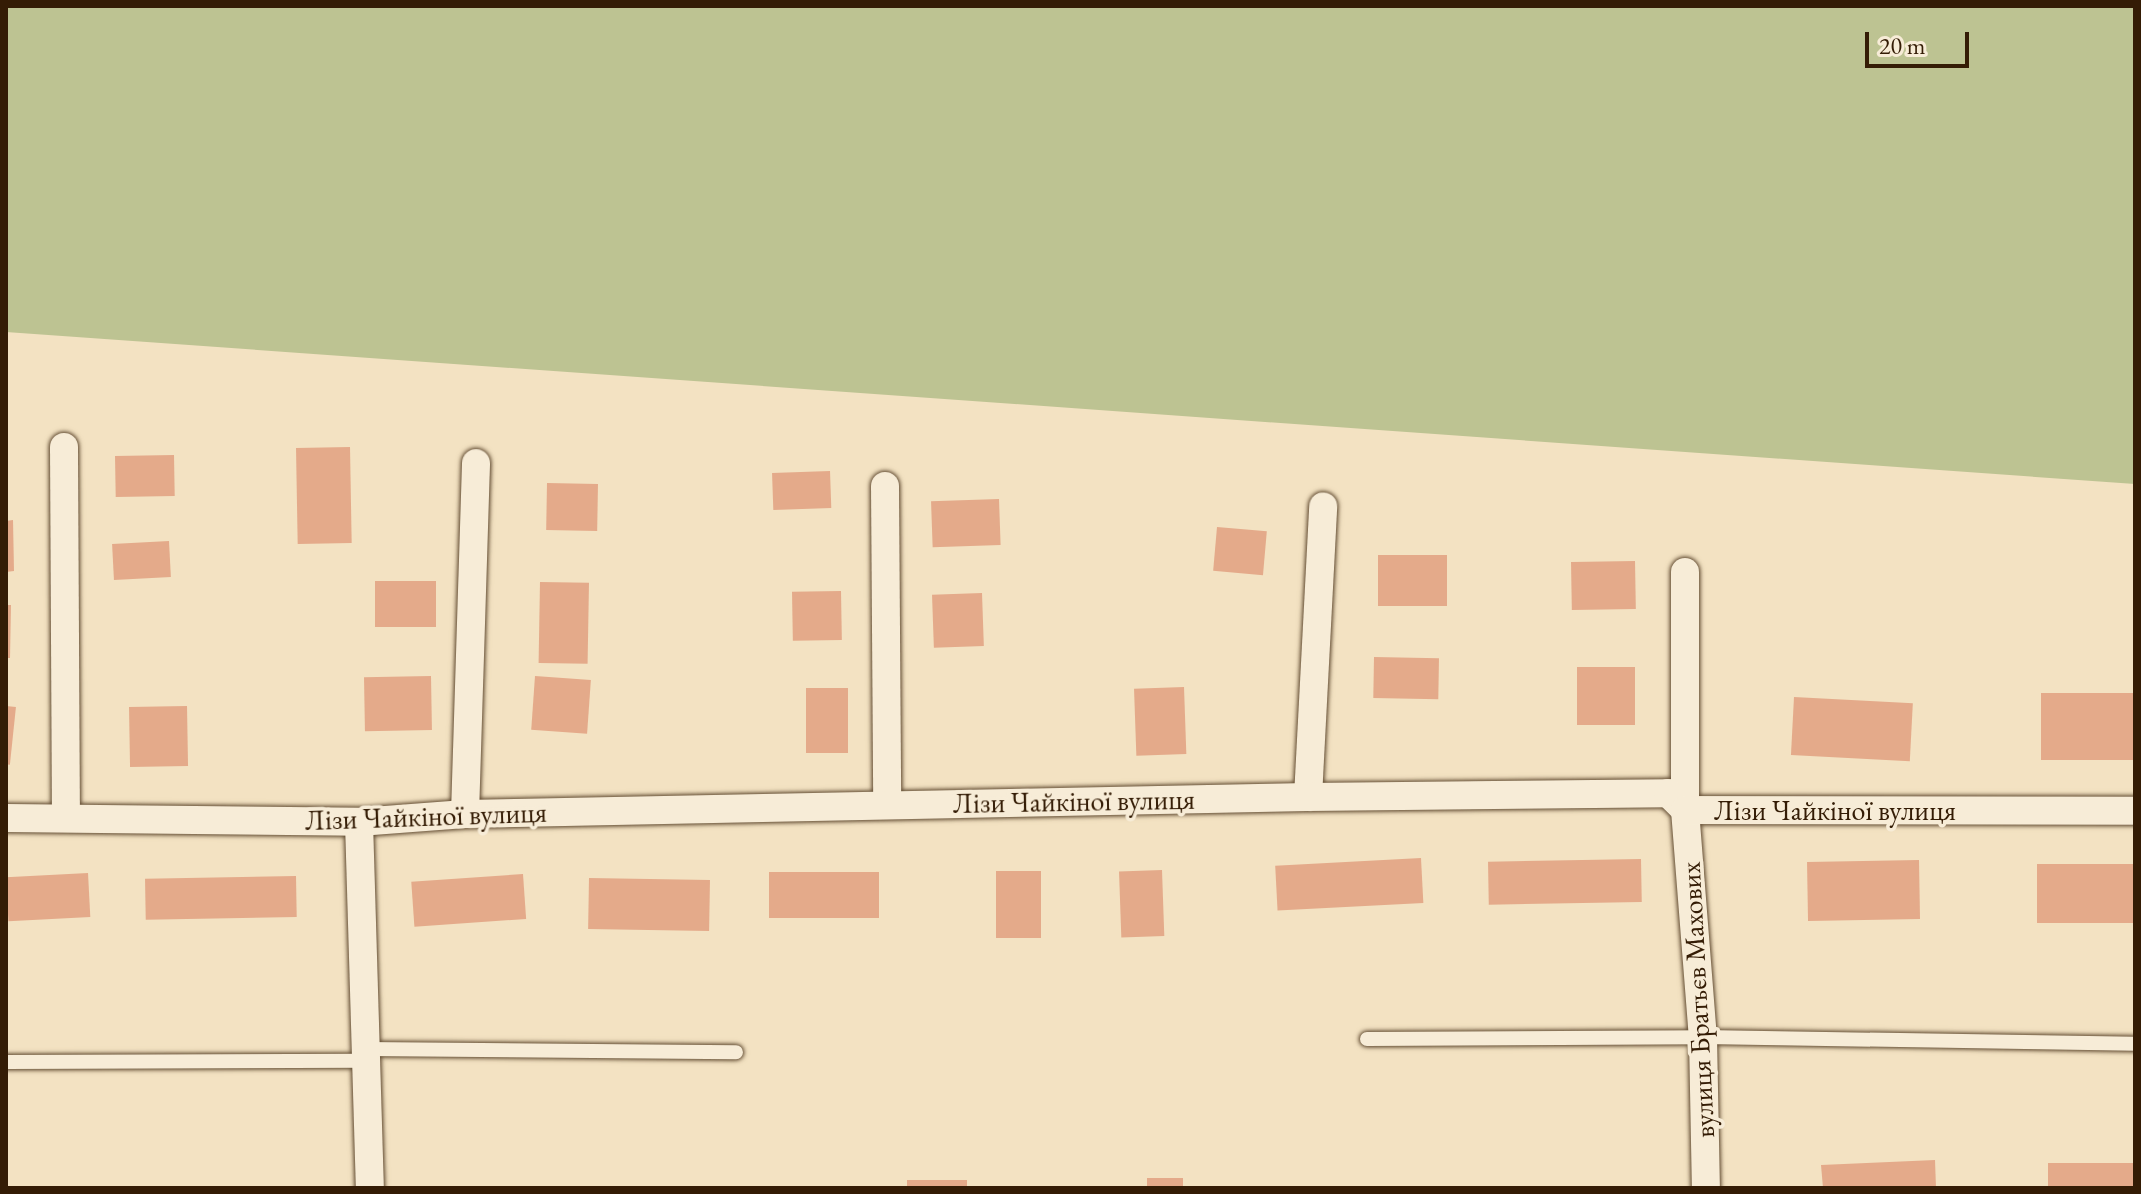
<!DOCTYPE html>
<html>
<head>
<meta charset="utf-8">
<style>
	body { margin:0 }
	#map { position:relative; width:2141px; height:1194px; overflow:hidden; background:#f3e2c2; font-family:"EB Garamond",serif }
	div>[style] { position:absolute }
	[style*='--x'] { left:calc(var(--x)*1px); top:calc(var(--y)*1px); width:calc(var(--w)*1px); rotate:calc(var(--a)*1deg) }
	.green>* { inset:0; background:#bdc392 }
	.building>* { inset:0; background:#e4aa8a; transform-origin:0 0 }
	.roads { filter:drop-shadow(0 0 2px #644e34) drop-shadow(0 0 2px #644e34) }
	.service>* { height:14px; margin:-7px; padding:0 7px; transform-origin:7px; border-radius:7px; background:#f7ecd7 }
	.minor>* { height:28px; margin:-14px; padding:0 14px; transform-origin:14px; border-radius:14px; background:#f7ecd7 }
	span { translate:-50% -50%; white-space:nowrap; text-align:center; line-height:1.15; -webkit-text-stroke:7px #f7ecd7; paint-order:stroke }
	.street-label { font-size:28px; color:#341c05 }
	.frame { position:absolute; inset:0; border:8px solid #341c05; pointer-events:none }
	.scale { position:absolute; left:1865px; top:32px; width:104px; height:36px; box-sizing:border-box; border:4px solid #341c05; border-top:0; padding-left:10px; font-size:24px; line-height:28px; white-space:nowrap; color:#341c05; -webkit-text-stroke:6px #f7ecd7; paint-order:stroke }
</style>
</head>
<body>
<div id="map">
	<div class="green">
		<i style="clip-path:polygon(6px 6px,2135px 6px,2135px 484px,6px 332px)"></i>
	</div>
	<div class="building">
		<i style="left:350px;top:447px;width:96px;height:54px;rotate:89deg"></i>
		<i style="left:174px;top:455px;width:41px;height:59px;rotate:89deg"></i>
		<i style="left:830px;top:471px;width:37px;height:58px;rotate:88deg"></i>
		<i style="left:547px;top:483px;width:51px;height:47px;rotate:1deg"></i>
		<i style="left:999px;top:499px;width:46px;height:68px;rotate:88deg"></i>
		<i style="clip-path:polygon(13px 520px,14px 571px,6px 572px,6px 521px)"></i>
		<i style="left:1217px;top:527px;width:50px;height:44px;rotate:5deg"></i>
		<i style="left:169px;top:541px;width:36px;height:57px;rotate:87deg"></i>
		<i style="left:1378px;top:555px;width:69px;height:51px"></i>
		<i style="left:1635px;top:561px;width:48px;height:64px;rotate:89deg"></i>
		<i style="left:375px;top:581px;width:61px;height:46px"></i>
		<i style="left:540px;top:582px;width:49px;height:81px;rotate:1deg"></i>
		<i style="left:841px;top:591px;width:49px;height:49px;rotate:89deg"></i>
		<i style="left:982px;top:593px;width:53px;height:50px;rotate:88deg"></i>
		<i style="clip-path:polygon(6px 605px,11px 605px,10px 658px,6px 658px)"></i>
		<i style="left:1374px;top:657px;width:65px;height:41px;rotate:1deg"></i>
		<i style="left:1577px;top:667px;width:58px;height:58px"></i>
		<i style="left:431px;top:676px;width:54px;height:67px;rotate:89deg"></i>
		<i style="left:535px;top:676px;width:56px;height:54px;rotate:4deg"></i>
		<i style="left:1184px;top:687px;width:67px;height:50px;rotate:88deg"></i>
		<i style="left:806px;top:688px;width:42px;height:65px"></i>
		<i style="left:2041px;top:693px;width:94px;height:67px"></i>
		<i style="left:1794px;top:697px;width:119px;height:58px;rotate:3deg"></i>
		<i style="left:6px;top:706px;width:10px;height:58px;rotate:6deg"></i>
		<i style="left:187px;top:706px;width:60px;height:58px;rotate:89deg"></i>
		<i style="left:1421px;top:858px;width:45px;height:146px;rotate:87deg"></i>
		<i style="left:1641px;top:859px;width:43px;height:153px;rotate:89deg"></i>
		<i style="left:1919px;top:860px;width:59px;height:112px;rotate:89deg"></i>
		<i style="left:2135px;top:864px;width:59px;height:98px;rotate:90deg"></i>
		<i style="left:1162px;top:870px;width:66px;height:43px;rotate:88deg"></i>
		<i style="left:996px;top:871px;width:45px;height:67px"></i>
		<i style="left:769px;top:872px;width:110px;height:46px"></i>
		<i style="left:88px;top:873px;width:44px;height:82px;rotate:87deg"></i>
		<i style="left:523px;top:874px;width:45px;height:112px;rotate:86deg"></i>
		<i style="left:296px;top:876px;width:41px;height:151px;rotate:89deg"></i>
		<i style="left:589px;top:878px;width:121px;height:51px;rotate:1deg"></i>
		<i style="clip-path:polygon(1935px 1160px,1936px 1188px,1823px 1188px,1821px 1165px)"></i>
		<i style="left:2135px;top:1163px;width:25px;height:87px;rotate:90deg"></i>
		<i style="left:1147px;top:1178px;width:36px;height:10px"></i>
		<i style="left:967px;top:1180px;width:8px;height:60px;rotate:90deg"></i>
	</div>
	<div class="roads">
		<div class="service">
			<i style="--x:1367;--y:1039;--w:336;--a:-0.3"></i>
			<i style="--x:1703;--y:1037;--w:432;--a:0.9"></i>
			<i style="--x:364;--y:1049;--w:372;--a:0.5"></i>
			<i style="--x:6;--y:1062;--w:358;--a:-0.2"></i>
		</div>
		<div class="minor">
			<i style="--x:64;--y:447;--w:370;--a:89.7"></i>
			<i style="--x:885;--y:486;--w:319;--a:89.6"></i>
			<i style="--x:1685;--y:572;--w:238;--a:90"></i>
			<i style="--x:1685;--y:810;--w:228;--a:85.5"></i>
			<i style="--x:1703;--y:1037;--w:151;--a:88.9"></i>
			<i style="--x:1308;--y:797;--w:291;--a:-87"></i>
			<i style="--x:465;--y:814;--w:351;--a:-88.2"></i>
			<i style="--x:6;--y:818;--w:353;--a:0.6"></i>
			<i style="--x:359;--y:822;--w:106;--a:-4.3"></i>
			<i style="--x:465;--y:814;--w:843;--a:-1.16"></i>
			<i style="--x:1308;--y:797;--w:360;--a:-0.6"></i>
			<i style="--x:1668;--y:793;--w:24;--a:45"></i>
			<i style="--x:1685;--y:810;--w:450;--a:0.1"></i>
			<i style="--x:359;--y:822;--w:366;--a:88.3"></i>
		</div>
	</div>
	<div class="street-label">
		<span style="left:1074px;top:801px;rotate:-1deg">Лізи Чайкіної вулиця</span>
		<span style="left:1835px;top:810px">Лізи Чайкіної вулиця</span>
		<span style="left:426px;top:816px;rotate:-2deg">Лізи Чайкіної вулиця</span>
		<span style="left:1697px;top:1000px;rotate:-93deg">вулиця Братьєв Махових</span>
	</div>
	<div class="frame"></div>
	<div class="scale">20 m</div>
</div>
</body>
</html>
